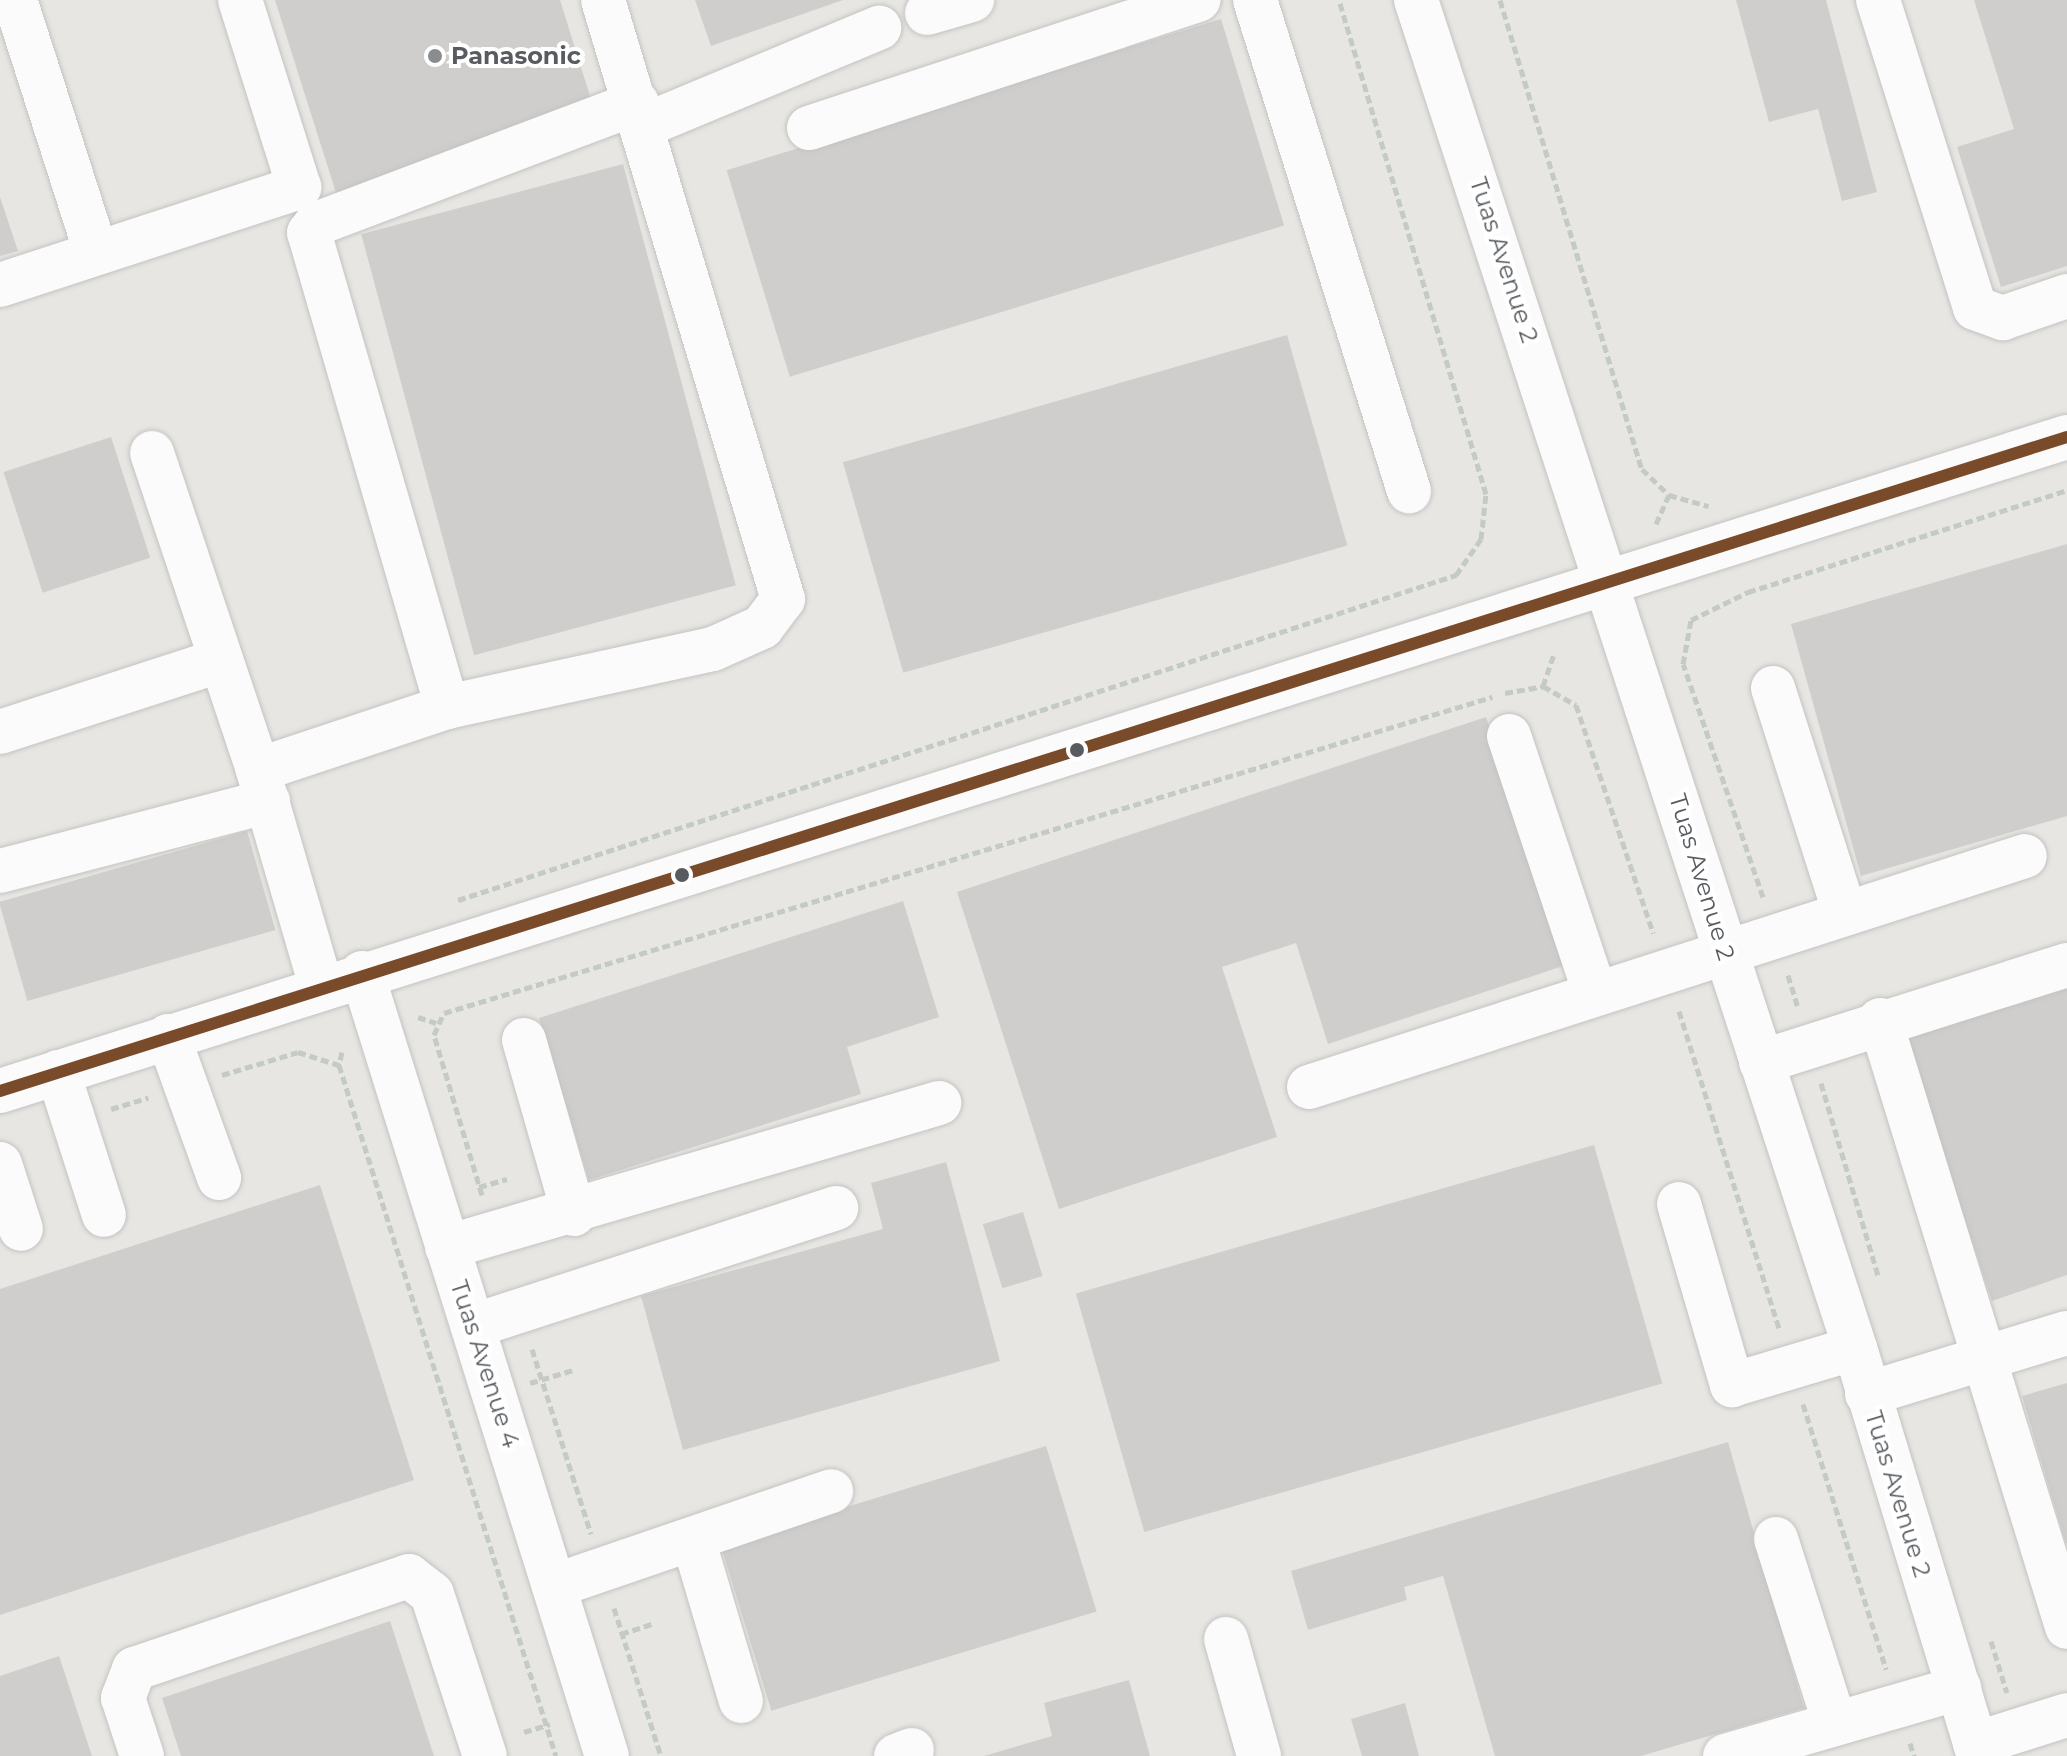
<!DOCTYPE html>
<html>
<head>
<meta charset="utf-8">
<style>
	body { margin:0 }
	#map { position:relative; width:2067px; height:1756px; overflow:hidden; background:#e8e6e2; font-family:Montserrat,sans-serif }
	div>[style] { position:absolute }
	[style*='--x'] { left:calc(var(--x)*1px); top:calc(var(--y)*1px); width:calc(var(--w)*1px); rotate:calc(var(--a)*1deg) }
	.building>* { inset:0; background:#d0cecc; transform-origin:0 0 }
	.path>* { height:5px; margin-top:-2.5px; transform-origin:0; background:repeating-linear-gradient(90deg,#c4cac5 0 8px,transparent 0 12px) }
	.roads { filter:drop-shadow(0 0 2px #c3c3c2) drop-shadow(0 0 2px #c3c3c2) }
	.minor>* { height:44px; margin:-22px; padding:0 22px; transform-origin:22px; border-radius:22px; background:#fcfbfb }
	.bus-1>* { height:12px; margin:-6px; padding:0 6px; transform-origin:6px; border-radius:6px; background:#7a4b2a }
	.dots>* { width:22px; height:22px; translate:-50% -50%; box-sizing:border-box; border:4px solid #fff; border-radius:50% }
	span { translate:-50% -50%; white-space:nowrap; text-align:center; line-height:1.15; -webkit-text-stroke:8px #fff; paint-order:stroke }
	.poi-label { font-size:24px; color:#585c60; font-weight:700 }
	.left { translate:0 -50%; text-align:left }
	.street-label { font-size:24px; color:#585c60 }
</style>
</head>
<body>
<div id="map">
	<div class="building">
		<i style="clip-path:polygon(275px 0,560px 0,595px 112px,337px 196px)"></i>
		<i style="clip-path:polygon(695px 0,843px 0,711px 46px)"></i>
		<i style="clip-path:polygon(1736px 0,1826px 0,1877px 192px,1842px 201px,1818px 109px,1769px 122px)"></i>
		<i style="clip-path:polygon(1974px 0,2067px 0,2067px 266px,2001px 287px,1957px 147px,2014px 129px)"></i>
		<i style="left:1221px;top:19px;width:216px;height:517px;rotate:73deg"></i>
		<i style="left:623px;top:164px;width:436px;height:271px;rotate:75deg"></i>
		<i style="clip-path:polygon(0 197px,18px 251px,0 256px)"></i>
		<i style="left:1287px;top:335px;width:219px;height:462px;rotate:74deg"></i>
		<i style="left:111px;top:437px;width:127px;height:113px;rotate:72deg"></i>
		<i style="clip-path:polygon(2067px 544px,2067px 816px,1861px 876px,1791px 624px)"></i>
		<i style="clip-path:polygon(1486px 717px,1566px 965px,1328px 1044px,1296px 943px,1222px 967px,1277px 1137px,1059px 1209px,957px 892px)"></i>
		<i style="left:247px;top:831px;width:103px;height:258px;rotate:74deg"></i>
		<i style="clip-path:polygon(903px 901px,939px 1017px,847px 1047px,861px 1094px,589px 1180px,539px 1018px)"></i>
		<i style="clip-path:polygon(2067px 985px,2067px 1275px,1992px 1301px,1905px 1040px)"></i>
		<i style="left:1594px;top:1145px;width:248px;height:539px;rotate:74deg"></i>
		<i style="clip-path:polygon(946px 1162px,1000px 1361px,683px 1450px,641px 1296px,883px 1229px,871px 1183px)"></i>
		<i style="clip-path:polygon(320px 1185px,414px 1480px,0 1615px,0 1289px)"></i>
		<i style="left:1023px;top:1212px;width:67px;height:42px;rotate:73deg"></i>
		<i style="clip-path:polygon(2067px 1383px,2067px 1543px,2066px 1544px,2022px 1396px)"></i>
		<i style="clip-path:polygon(1728px 1442px,1804px 1708px,1641px 1756px,1495px 1756px,1443px 1576px,1404px 1587px,1407px 1600px,1308px 1630px,1291px 1571px)"></i>
		<i style="left:1046px;top:1446px;width:173px;height:340px;rotate:73deg"></i>
		<i style="clip-path:polygon(390px 1621px,434px 1756px,181px 1756px,162px 1698px)"></i>
		<i style="clip-path:polygon(59px 1656px,92px 1756px,0 1756px,0 1676px)"></i>
		<i style="clip-path:polygon(1129px 1680px,1150px 1756px,984px 1756px,1052px 1736px,1044px 1703px)"></i>
		<i style="clip-path:polygon(1405px 1703px,1419px 1756px,1362px 1756px,1351px 1719px)"></i>
	</div>
	<div class="path">
		<i style="--x:1500;--y:0;--w:490;--a:73.2"></i>
		<i style="--x:1642;--y:469;--w:37;--a:44"></i>
		<i style="--x:1669;--y:495;--w:41;--a:15.8"></i>
		<i style="--x:1656;--y:524;--w:32;--a:-66"></i>
		<i style="--x:1543;--y:686;--w:34;--a:-71"></i>
		<i style="--x:1505;--y:693;--w:39;--a:-10"></i>
		<i style="--x:1543;--y:686;--w:38;--a:30"></i>
		<i style="--x:1576;--y:705;--w:241;--a:71.3"></i>
		<i style="--x:1763;--y:897;--w:246;--a:-108.9"></i>
		<i style="--x:1683;--y:664;--w:45;--a:-79.7"></i>
		<i style="--x:1691;--y:620;--w:64;--a:-26.2"></i>
		<i style="--x:1748;--y:592;--w:335;--a:-17.7"></i>
		<i style="--x:458;--y:900;--w:1050;--a:-18.04"></i>
		<i style="--x:1456;--y:575;--w:44;--a:-55.2"></i>
		<i style="--x:1481;--y:539;--w:45;--a:-83.7"></i>
		<i style="--x:1486;--y:494;--w:515;--a:-106.57"></i>
		<i style="--x:1788;--y:975;--w:34;--a:73"></i>
		<i style="--x:1679;--y:1011;--w:333;--a:72.5"></i>
		<i style="--x:418;--y:1017;--w:19;--a:18"></i>
		<i style="--x:342;--y:1052;--w:13;--a:103"></i>
		<i style="--x:339;--y:1065;--w:724;--a:72.57"></i>
		<i style="--x:222;--y:1075;--w:79;--a:-16.8"></i>
		<i style="--x:298;--y:1052;--w:43;--a:17.6"></i>
		<i style="--x:1821;--y:1083;--w:201;--a:73.5"></i>
		<i style="--x:111;--y:1109;--w:39;--a:-17"></i>
		<i style="--x:479;--y:1187;--w:29;--a:-16"></i>
		<i style="--x:482;--y:1195;--w:167;--a:-106.7"></i>
		<i style="--x:434;--y:1035;--w:24;--a:-66"></i>
		<i style="--x:444;--y:1013;--w:1095;--a:-16.78"></i>
		<i style="--x:532;--y:1349;--w:194;--a:72.3"></i>
		<i style="--x:530;--y:1383;--w:45;--a:-16.8"></i>
		<i style="--x:1803;--y:1404;--w:278;--a:72.6"></i>
		<i style="--x:614;--y:1608;--w:155;--a:72.4"></i>
		<i style="--x:621;--y:1634;--w:35;--a:-18"></i>
		<i style="--x:1991;--y:1641;--w:54;--a:72.9"></i>
		<i style="--x:524;--y:1732;--w:27;--a:-17"></i>
		<i style="--x:1910;--y:1743;--w:14;--a:73"></i>
	</div>
	<div class="roads">
		<div class="minor">
			<i style="--x:15;--y:0;--w:266;--a:72.2"></i>
			<i style="--x:1255;--y:0;--w:515;--a:72.59"></i>
			<i style="--x:1416;--y:0;--w:1418;--a:71.96"></i>
			<i style="--x:1855;--y:1348;--w:426;--a:73.1"></i>
			<i style="--x:1878;--y:0;--w:323;--a:72.5"></i>
			<i style="--x:1975;--y:308;--w:30;--a:20"></i>
			<i style="--x:2003;--y:318;--w:68;--a:-19"></i>
			<i style="--x:927;--y:13;--w:47;--a:-16.1"></i>
			<i style="--x:643;--y:126;--w:256;--a:-22.6"></i>
			<i style="--x:809;--y:128;--w:410;--a:-18.2"></i>
			<i style="--x:0;--y:285;--w:315;--a:-18.1"></i>
			<i style="--x:299;--y:187;--w:196;--a:-107.5"></i>
			<i style="--x:152;--y:453;--w:334;--a:71.5"></i>
			<i style="--x:1773;--y:688;--w:236;--a:72.3"></i>
			<i style="--x:447;--y:707;--w:272;--a:-12.3"></i>
			<i style="--x:713;--y:649;--w:54;--a:-24.2"></i>
			<i style="--x:762;--y:627;--w:35;--a:-53"></i>
			<i style="--x:783;--y:599;--w:625;--a:-106.73"></i>
			<i style="--x:0;--y:732;--w:232;--a:-18"></i>
			<i style="--x:1509;--y:736;--w:271;--a:71.5"></i>
			<i style="--x:0;--y:871;--w:277;--a:-14.6"></i>
			<i style="--x:362;--y:973;--w:820;--a:72.63"></i>
			<i style="--x:321;--y:986;--w:225;--a:-106.3"></i>
			<i style="--x:258;--y:770;--w:199;--a:-18.4"></i>
			<i style="--x:447;--y:707;--w:494;--a:-106.2"></i>
			<i style="--x:309;--y:233;--w:11;--a:-52"></i>
			<i style="--x:316;--y:224;--w:343;--a:-20.7"></i>
			<i style="--x:1880;--y:1020;--w:635;--a:72.88"></i>
			<i style="--x:168;--y:1036;--w:151;--a:70.2"></i>
			<i style="--x:524;--y:1040;--w:181;--a:74"></i>
			<i style="--x:1761;--y:1062;--w:321;--a:-17.6"></i>
			<i style="--x:58;--y:1072;--w:150;--a:72.2"></i>
			<i style="--x:1309;--y:1087;--w:752;--a:-17.88"></i>
			<i style="--x:0;--y:1091;--w:2168;--a:-17.56"></i>
			<i style="--x:0;--y:1164;--w:68;--a:72.1"></i>
			<i style="--x:1679;--y:1204;--w:189;--a:73.7"></i>
			<i style="--x:1732;--y:1385;--w:128;--a:-16.7"></i>
			<i style="--x:447;--y:1247;--w:513;--a:-16.31"></i>
			<i style="--x:473;--y:1326;--w:382;--a:-18"></i>
			<i style="--x:1867;--y:1394;--w:209;--a:-17"></i>
			<i style="--x:693;--y:1539;--w:169;--a:73.5"></i>
			<i style="--x:1776;--y:1539;--w:194;--a:72.3"></i>
			<i style="--x:554;--y:1586;--w:293;--a:-18.9"></i>
			<i style="--x:1226;--y:1639;--w:122;--a:74.2"></i>
			<i style="--x:1975;--y:1744;--w:96;--a:-17.5"></i>
			<i style="--x:142;--y:1756;--w:61;--a:-108.1"></i>
			<i style="--x:123;--y:1698;--w:31;--a:-69"></i>
			<i style="--x:134;--y:1669;--w:290;--a:-18.7"></i>
			<i style="--x:409;--y:1576;--w:29;--a:38"></i>
			<i style="--x:432;--y:1594;--w:170;--a:71.9"></i>
			<i style="--x:896;--y:1756;--w:17;--a:-21"></i>
			<i style="--x:1725;--y:1756;--w:244;--a:-16.2"></i>
		</div>
	</div>
	<div class="bus-1">
		<i style="--x:0;--y:1091;--w:2168;--a:-17.56"></i>
	</div>
	<div class="dots">
		<i style="left:435px;top:56px;background:#8a8c8e"></i>
		<i style="left:1077px;top:750px;background:#585c60"></i>
		<i style="left:682px;top:875px;background:#585c60"></i>
	</div>
	<div class="poi-label">
		<span class="left" style="left:451px;top:56px">Panasonic</span>
	</div>
	<div class="street-label">
		<span style="left:1504px;top:260px;rotate:72deg">Tuas Avenue 2</span>
		<span style="left:1702px;top:877px;rotate:73deg">Tuas Avenue 2</span>
		<span style="left:485px;top:1364px;rotate:72deg">Tuas Avenue 4</span>
		<span style="left:1898px;top:1494px;rotate:73deg">Tuas Avenue 2</span>
	</div>
</div>
</body>
</html>
